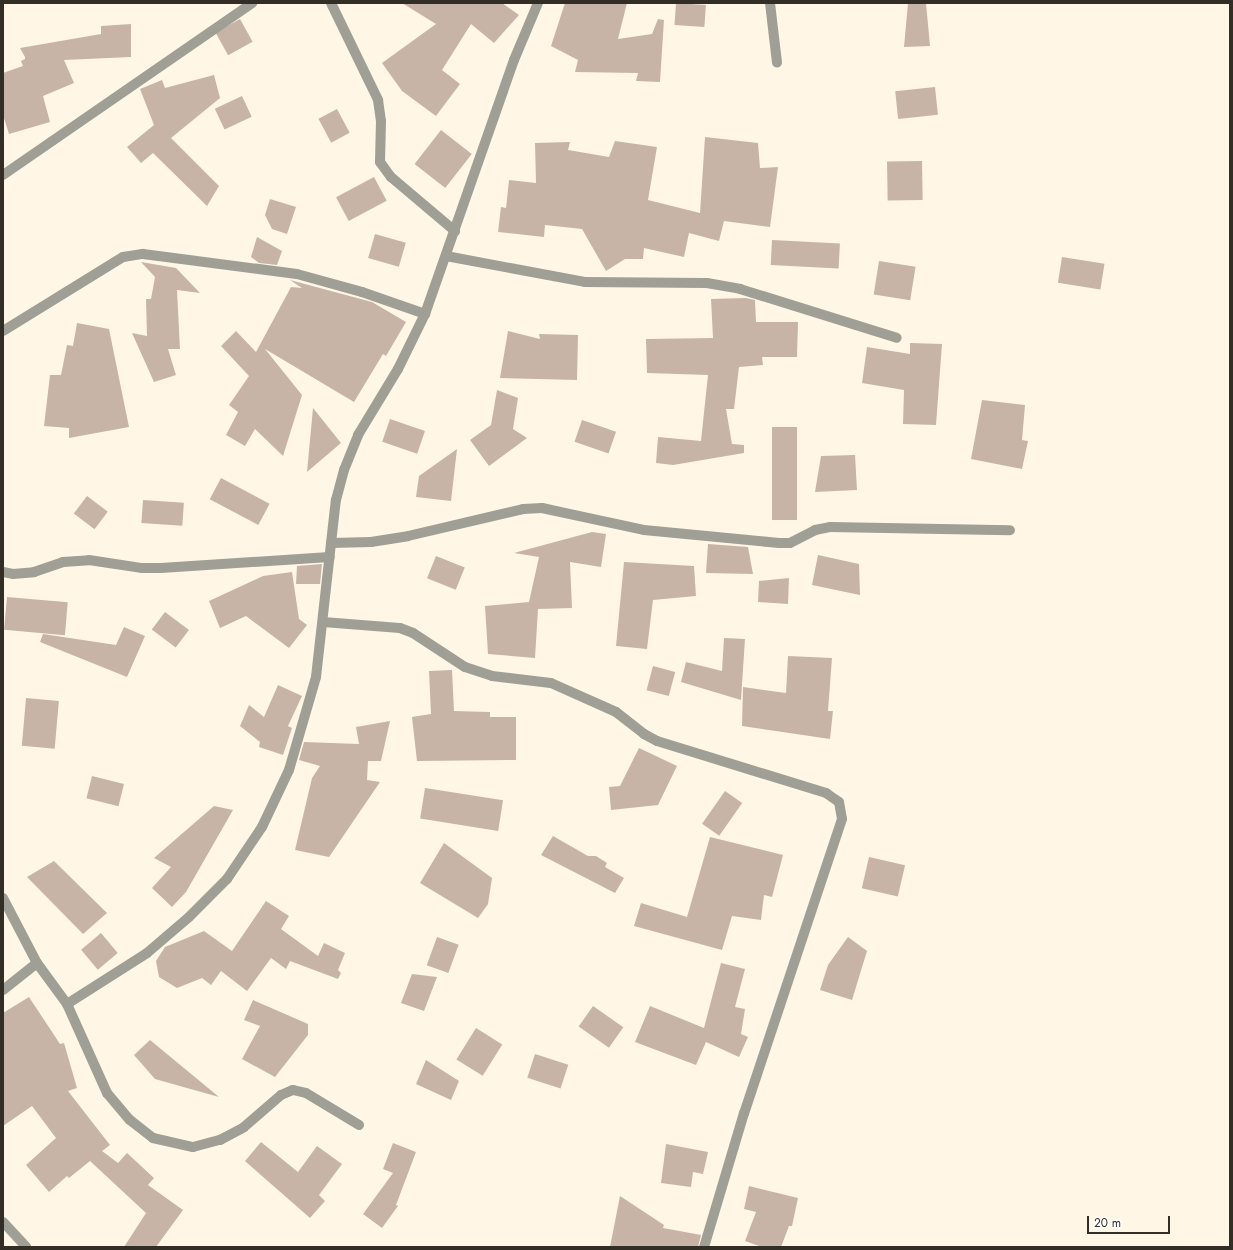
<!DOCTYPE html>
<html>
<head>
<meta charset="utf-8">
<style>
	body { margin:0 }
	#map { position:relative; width:1233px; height:1250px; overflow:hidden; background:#fff6e5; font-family:Jost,sans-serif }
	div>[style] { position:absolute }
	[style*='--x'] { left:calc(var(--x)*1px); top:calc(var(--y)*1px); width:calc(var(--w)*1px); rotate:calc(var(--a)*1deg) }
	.building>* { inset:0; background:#c8b4a6; transform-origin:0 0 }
	.minor>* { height:10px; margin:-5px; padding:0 5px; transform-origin:5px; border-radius:5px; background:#9f9f95 }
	span { translate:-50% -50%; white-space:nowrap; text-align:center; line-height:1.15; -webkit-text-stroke:3.5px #fff; paint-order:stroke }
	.frame { position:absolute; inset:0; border:4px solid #322e26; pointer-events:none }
	.scale { position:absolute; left:1087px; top:1216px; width:83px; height:18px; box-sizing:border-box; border:2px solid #322e26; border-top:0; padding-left:5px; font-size:12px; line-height:14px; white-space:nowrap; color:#322e26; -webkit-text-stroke:3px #fff; paint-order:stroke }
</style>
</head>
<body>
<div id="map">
	<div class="building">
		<i style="clip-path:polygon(402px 3px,502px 3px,519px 15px,494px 43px,471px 24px,442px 70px,460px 84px,436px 116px,402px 91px,382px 63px,436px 24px)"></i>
		<i style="clip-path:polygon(565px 3px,627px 3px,618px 39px,652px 34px,658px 19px,664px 20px,660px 82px,636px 81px,638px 73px,575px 72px,578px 60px,551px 46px)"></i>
		<i style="left:676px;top:3px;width:30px;height:22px;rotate:4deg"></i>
		<i style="clip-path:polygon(908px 3px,926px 3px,930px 46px,904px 47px)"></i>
		<i style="left:240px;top:19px;width:26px;height:28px;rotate:61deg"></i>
		<i style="clip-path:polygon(131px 24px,131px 57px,64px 60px,74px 83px,43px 96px,50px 122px,9px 134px,3px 115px,3px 73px,23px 66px,21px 61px,25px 59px,25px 57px,20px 48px,101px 34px,101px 26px)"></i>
		<i style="clip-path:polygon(214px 75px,220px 98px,171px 138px,219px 186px,207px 206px,153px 153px,141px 163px,127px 147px,154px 125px,140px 89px,162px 80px,165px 88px)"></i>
		<i style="left:935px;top:87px;width:28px;height:40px;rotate:84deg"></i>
		<i style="left:242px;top:96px;width:23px;height:30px;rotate:65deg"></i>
		<i style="left:337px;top:109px;width:27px;height:21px;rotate:62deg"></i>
		<i style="left:441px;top:130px;width:39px;height:43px;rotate:38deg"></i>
		<i style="clip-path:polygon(705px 137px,758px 143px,760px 168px,778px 167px,770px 227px,724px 221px,719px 241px,689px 233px,684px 257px,644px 248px,643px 259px,625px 259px,606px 271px,582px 229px,545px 225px,544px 237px,498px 232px,501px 207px,506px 208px,509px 180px,536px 183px,535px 143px,570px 142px,568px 150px,609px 157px,615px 141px,657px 147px,648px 200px,700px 213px)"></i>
		<i style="left:922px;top:161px;width:39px;height:35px;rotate:89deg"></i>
		<i style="left:374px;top:177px;width:27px;height:43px;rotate:62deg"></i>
		<i style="clip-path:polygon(270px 199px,296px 207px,287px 234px,272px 229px,265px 215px)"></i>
		<i style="left:375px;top:234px;width:32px;height:25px;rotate:16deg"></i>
		<i style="clip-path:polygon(257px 237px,282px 251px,277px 265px,259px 263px,251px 257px)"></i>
		<i style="left:772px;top:240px;width:68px;height:25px;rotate:3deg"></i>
		<i style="left:1062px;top:257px;width:43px;height:26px;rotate:9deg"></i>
		<i style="left:879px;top:261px;width:37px;height:34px;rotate:9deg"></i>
		<i style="clip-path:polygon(141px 262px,176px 268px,200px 293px,177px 290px,180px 349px,168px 349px,176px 375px,154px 382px,132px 333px,147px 336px,146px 299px,151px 299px,155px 277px)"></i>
		<i style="clip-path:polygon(290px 280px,372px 302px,406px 322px,386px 356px,383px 354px,354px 402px,265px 349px,302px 395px,283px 456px,255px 429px,245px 446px,226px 435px,238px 412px,229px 405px,249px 376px,221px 346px,236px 331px,256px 352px,291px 287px,302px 288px)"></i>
		<i style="clip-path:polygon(746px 298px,755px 300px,756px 322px,798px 322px,797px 357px,762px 357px,763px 365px,739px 367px,734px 409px,726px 409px,732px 444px,744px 445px,744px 453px,673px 465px,656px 463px,658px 437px,701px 441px,708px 375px,647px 373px,646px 339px,713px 338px,711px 299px)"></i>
		<i style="clip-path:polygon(77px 323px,109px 329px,129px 427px,69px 438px,69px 428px,44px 426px,50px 375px,61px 375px,67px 345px,73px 346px)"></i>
		<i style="clip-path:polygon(508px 331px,540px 339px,539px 334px,578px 335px,577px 380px,500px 378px)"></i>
		<i style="clip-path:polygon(910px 343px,942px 344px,936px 425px,903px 424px,904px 390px,862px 383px,867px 347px,910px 354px)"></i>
		<i style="clip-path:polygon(497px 390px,518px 398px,513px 429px,527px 438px,489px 466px,470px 440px,491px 425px)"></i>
		<i style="clip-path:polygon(982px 400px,1025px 405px,1022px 440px,1028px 441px,1022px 469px,971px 459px)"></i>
		<i style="clip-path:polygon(313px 408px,341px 443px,307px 472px)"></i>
		<i style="left:390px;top:419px;width:37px;height:24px;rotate:19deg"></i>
		<i style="left:582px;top:420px;width:36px;height:23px;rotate:19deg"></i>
		<i style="left:772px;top:427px;width:25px;height:93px"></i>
		<i style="clip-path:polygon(457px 449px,451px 501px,416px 497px,419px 476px)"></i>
		<i style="clip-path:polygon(855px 455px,857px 490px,815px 492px,821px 456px)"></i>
		<i style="left:221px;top:478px;width:55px;height:24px;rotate:28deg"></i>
		<i style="left:87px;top:496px;width:26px;height:22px;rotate:37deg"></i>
		<i style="left:143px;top:500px;width:41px;height:23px;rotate:4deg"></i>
		<i style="clip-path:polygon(592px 532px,606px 534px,601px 567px,570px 562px,572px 608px,538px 609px,535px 658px,488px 654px,485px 606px,529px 602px,539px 557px,514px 553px)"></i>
		<i style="clip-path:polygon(708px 544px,748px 547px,753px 574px,706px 573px)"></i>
		<i style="clip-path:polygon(818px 555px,859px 564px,860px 595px,812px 585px)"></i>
		<i style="left:436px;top:556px;width:31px;height:24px;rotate:22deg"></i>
		<i style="clip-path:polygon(624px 562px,694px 566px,696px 596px,653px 600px,647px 649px,616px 646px)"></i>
		<i style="clip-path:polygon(322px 564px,320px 584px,296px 584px,297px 566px)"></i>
		<i style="clip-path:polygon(292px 572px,299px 619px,307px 625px,289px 648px,246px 616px,220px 628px,209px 601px,263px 576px)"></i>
		<i style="clip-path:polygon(789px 578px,788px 604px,758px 602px,759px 581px)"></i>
		<i style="left:7px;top:597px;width:61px;height:33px;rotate:5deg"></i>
		<i style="left:165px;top:612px;width:30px;height:22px;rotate:37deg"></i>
		<i style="clip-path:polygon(124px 627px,145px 636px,127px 677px,40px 642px,43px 634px,116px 645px)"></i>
		<i style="clip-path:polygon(724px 638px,745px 639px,741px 700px,681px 682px,686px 662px,722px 671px)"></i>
		<i style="clip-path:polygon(788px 656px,832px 658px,828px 711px,833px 711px,830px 739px,742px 726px,743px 687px,786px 693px)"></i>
		<i style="left:653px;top:666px;width:23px;height:25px;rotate:15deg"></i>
		<i style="clip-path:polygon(452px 670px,454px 711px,490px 712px,490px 717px,516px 717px,516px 760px,417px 761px,412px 717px,431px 714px,429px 671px)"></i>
		<i style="clip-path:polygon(278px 685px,302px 696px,288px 726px,292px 728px,283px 755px,259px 747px,260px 742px,240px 726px,249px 705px,264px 717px)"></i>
		<i style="left:26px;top:698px;width:33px;height:48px;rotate:5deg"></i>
		<i style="clip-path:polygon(390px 721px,381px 761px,368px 761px,367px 780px,380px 782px,329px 857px,295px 850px,312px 778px,320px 766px,299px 760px,304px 742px,359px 744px,356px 727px)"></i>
		<i style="clip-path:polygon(639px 748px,677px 766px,658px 805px,611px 810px,609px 787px,620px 786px)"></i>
		<i style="left:92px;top:776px;width:33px;height:23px;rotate:14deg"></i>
		<i style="left:425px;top:788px;width:79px;height:31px;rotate:9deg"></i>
		<i style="left:725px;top:791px;width:21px;height:40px;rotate:35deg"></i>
		<i style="clip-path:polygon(214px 806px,233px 810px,186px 892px,172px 907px,152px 888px,171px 867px,154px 858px)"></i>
		<i style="clip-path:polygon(553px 836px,588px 856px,596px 856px,607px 863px,605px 867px,624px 878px,615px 893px,541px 855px)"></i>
		<i style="clip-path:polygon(710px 837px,783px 855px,772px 897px,764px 895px,761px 920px,732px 916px,722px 950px,634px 926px,641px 903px,687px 917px)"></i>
		<i style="clip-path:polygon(444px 843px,492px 878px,488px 904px,478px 918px,420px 883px)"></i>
		<i style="left:869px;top:857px;width:37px;height:32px;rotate:13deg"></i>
		<i style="clip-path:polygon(54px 861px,107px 913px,83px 934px,27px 877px)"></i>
		<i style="clip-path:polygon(266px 901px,289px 916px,281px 929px,318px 956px,324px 943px,345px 953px,338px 970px,341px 973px,338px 979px,290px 961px,286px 969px,271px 958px,247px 991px,221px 971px,211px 985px,202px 978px,177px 988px,159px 977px,156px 961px,165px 947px,204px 931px,232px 951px)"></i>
		<i style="left:101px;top:933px;width:26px;height:26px;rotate:50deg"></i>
		<i style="left:437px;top:937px;width:23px;height:30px;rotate:20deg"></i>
		<i style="clip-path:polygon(848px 937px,867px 951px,852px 1000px,820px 990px,828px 965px)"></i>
		<i style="clip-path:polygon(721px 963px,745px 969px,735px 1007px,745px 1009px,741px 1034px,748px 1037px,739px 1057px,706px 1042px,696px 1065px,635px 1042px,650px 1006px,704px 1028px)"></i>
		<i style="clip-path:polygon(412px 974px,437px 977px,424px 1011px,401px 1003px)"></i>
		<i style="clip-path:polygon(29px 997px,60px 1044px,64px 1043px,77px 1088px,68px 1091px,110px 1145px,102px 1151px,118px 1163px,127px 1153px,154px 1178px,148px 1185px,183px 1210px,156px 1247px,124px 1247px,146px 1213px,90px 1161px,69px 1178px,67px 1176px,49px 1192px,26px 1165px,56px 1138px,32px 1106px,3px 1126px,3px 1013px)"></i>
		<i style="clip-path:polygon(253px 1000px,308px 1024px,308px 1035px,275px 1077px,242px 1059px,260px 1026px,244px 1020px)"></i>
		<i style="left:593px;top:1006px;width:37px;height:25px;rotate:35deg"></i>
		<i style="left:476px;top:1028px;width:31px;height:37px;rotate:32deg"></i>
		<i style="clip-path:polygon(150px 1040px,219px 1097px,155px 1079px,134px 1055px)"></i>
		<i style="left:535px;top:1054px;width:35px;height:25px;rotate:18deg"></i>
		<i style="clip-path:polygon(426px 1060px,459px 1081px,451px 1100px,416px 1084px)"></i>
		<i style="clip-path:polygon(261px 1142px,298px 1172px,317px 1146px,342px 1164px,319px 1195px,325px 1201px,310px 1218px,245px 1161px)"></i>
		<i style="clip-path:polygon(393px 1143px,416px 1152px,396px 1205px,398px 1206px,382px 1228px,363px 1214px,393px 1173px,383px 1169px)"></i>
		<i style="clip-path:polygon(666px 1144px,708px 1152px,703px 1174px,693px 1172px,691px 1187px,661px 1183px)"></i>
		<i style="clip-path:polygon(749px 1186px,798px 1198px,792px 1226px,789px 1226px,781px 1247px,762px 1247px,745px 1241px,756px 1212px,744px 1209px)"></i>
		<i style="clip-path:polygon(620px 1196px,664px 1225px,663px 1228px,701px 1235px,698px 1247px,610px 1247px)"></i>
	</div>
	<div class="minor">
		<i style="--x:331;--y:3;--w:108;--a:64.1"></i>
		<i style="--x:378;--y:100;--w:21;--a:82"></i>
		<i style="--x:381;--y:121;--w:41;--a:91.4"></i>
		<i style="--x:380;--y:162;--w:19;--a:54"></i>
		<i style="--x:391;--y:177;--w:84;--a:40.2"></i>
		<i style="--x:770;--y:3;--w:60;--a:83.3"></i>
		<i style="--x:3;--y:175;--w:303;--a:-34.6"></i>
		<i style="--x:446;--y:256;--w:141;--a:10.6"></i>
		<i style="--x:585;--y:282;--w:122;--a:0.5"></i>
		<i style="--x:707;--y:283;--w:34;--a:10"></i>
		<i style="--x:740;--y:289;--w:164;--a:17.3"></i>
		<i style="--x:3;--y:331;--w:141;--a:-31.7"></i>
		<i style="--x:123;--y:257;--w:20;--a:-9"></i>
		<i style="--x:143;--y:254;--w:155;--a:7.4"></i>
		<i style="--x:297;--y:274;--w:67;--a:15.5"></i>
		<i style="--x:362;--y:292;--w:67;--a:19.2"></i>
		<i style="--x:331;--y:543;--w:40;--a:-1.4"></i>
		<i style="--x:371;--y:542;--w:37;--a:-9"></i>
		<i style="--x:408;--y:536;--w:118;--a:-13.2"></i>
		<i style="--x:523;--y:509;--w:19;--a:-3"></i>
		<i style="--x:542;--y:508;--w:104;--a:12.2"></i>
		<i style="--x:644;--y:530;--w:136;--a:5.5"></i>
		<i style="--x:779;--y:543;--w:11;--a:0"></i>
		<i style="--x:790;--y:543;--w:28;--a:-27"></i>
		<i style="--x:815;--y:530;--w:15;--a:-11"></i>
		<i style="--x:830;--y:527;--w:180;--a:1"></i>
		<i style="--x:3;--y:572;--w:10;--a:11"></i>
		<i style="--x:13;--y:574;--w:21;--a:-5"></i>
		<i style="--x:34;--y:572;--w:31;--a:-19"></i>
		<i style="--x:63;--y:562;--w:26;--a:-4"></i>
		<i style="--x:89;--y:560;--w:54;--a:8.6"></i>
		<i style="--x:142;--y:568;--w:19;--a:0"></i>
		<i style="--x:161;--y:568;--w:169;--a:-3.7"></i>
		<i style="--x:323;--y:622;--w:77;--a:4.5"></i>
		<i style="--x:400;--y:628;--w:14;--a:21"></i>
		<i style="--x:413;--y:633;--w:62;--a:33.2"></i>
		<i style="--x:465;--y:667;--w:28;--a:18"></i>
		<i style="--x:492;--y:676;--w:59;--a:6.8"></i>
		<i style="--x:551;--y:683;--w:71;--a:24"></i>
		<i style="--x:616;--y:712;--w:36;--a:38"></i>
		<i style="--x:644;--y:734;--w:15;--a:28"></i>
		<i style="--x:657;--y:741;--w:177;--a:17.1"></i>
		<i style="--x:826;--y:793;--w:16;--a:35"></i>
		<i style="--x:839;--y:802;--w:17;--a:80"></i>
		<i style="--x:842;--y:819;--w:310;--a:108.4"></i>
		<i style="--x:744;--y:1113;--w:140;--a:106.6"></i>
		<i style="--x:3;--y:898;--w:73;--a:62.4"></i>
		<i style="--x:37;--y:963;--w:51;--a:53.8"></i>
		<i style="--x:67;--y:1004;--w:98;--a:65.8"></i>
		<i style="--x:107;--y:1093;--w:35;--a:50"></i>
		<i style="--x:130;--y:1120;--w:29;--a:38"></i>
		<i style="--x:153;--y:1138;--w:41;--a:12.7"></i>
		<i style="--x:193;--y:1147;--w:28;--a:-15"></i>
		<i style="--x:220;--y:1140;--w:27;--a:-28"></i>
		<i style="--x:244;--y:1127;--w:49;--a:-40.9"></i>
		<i style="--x:281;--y:1095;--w:13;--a:-23"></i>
		<i style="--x:293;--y:1090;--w:13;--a:13"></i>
		<i style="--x:306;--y:1093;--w:62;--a:31.1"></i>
		<i style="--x:3;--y:990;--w:43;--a:-38.5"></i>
		<i style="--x:67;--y:1004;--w:95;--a:-32.5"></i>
		<i style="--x:147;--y:953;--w:55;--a:-40.6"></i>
		<i style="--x:189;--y:917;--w:54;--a:-45"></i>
		<i style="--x:227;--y:879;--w:63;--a:-56.1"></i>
		<i style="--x:262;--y:827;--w:63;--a:-64.7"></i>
		<i style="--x:289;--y:770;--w:97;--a:-73.8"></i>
		<i style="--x:316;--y:677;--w:178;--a:-83.6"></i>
		<i style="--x:336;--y:500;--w:31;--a:-75"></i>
		<i style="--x:344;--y:470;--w:38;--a:-68"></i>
		<i style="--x:358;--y:435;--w:77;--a:-58.8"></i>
		<i style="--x:398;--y:369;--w:61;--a:-63.9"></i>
		<i style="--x:425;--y:314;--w:269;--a:-70.7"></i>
		<i style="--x:514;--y:60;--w:62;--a:-67.2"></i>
		<i style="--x:3;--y:1222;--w:34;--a:47"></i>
	</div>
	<div class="frame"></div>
	<div class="scale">20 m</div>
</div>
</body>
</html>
